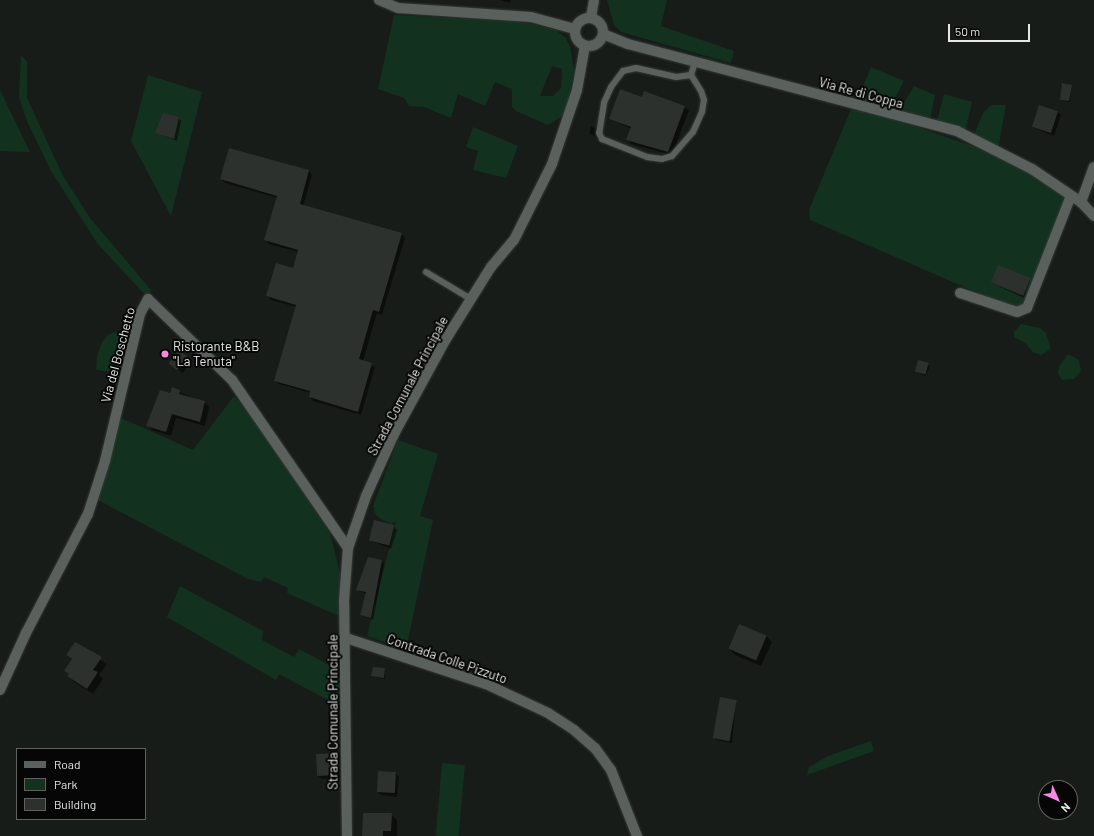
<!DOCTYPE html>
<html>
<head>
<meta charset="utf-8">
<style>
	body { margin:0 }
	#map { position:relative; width:1094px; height:836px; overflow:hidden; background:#171c19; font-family:Barlow,sans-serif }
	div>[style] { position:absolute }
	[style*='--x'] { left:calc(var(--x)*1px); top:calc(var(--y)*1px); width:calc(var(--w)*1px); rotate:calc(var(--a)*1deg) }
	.green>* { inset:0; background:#13311f; transform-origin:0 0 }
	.shadow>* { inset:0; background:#0007; transform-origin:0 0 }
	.building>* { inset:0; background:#2c312d; transform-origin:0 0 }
	.roads { filter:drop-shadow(0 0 1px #363936) drop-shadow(0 0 1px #363936) }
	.service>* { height:6px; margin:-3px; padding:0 3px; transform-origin:3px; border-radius:3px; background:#5a605c }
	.minor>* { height:10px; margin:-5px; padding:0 5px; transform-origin:5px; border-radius:5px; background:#5a605c }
	.tertiary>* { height:10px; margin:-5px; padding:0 5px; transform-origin:5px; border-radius:5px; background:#5a605c }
	.tertiary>.ring { margin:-5px; padding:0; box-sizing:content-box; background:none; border:10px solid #5a605c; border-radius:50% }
	.dots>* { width:11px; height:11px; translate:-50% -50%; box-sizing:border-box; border:2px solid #050605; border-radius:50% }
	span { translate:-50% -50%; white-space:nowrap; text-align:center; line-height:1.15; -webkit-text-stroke:4px #050605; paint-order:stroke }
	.street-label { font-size:13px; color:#e5e9e6 }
	.poi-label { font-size:13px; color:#e5e9e6 }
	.left { translate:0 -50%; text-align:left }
	.legend { position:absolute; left:16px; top:748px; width:130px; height:72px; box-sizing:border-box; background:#050605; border:1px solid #5f615f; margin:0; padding:5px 7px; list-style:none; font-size:12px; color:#e5e9e6 }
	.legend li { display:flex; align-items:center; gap:8px; height:20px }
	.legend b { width:20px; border:1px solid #5f615f }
	.north { position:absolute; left:1038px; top:780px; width:40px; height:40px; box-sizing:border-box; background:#050605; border:1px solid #5f615f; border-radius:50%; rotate:135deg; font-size:11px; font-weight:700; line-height:16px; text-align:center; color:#e5e9e6 }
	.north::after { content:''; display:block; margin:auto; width:14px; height:18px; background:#fc86e4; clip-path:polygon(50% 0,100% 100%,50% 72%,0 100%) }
	.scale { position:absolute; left:948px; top:24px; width:82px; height:18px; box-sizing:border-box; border:2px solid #e5e9e6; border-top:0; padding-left:5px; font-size:12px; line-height:14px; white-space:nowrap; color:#e5e9e6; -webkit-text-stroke:3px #050605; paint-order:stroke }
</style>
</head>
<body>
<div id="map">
	<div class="green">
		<i style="clip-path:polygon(607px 0,667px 0,661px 26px,734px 51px,731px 63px,621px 32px,614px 25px)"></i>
		<i style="clip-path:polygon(evenodd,394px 15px,509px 21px,533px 24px,556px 30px,566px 38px,570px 47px,574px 70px,566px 114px,548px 125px,516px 111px,512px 107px,512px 89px,495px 82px,485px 106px,458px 94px,451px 118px,424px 107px,409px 106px,404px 98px,378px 89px,394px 15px,552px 66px,562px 69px,561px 88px,553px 96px,540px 96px,552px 66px)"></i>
		<i style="clip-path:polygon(21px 55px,27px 62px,27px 98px,63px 176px,90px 218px,151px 290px,148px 298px,97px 243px,51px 171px,27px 121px,19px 97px)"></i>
		<i style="clip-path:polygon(871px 67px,904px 81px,890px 107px,861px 99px,860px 94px)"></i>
		<i style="clip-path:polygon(148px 75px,202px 92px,171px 216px,131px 141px)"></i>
		<i style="clip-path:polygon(914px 86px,935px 95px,930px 119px,903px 111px,902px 106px)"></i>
		<i style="clip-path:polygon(0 90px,30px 152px,0 151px)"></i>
		<i style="clip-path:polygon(944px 94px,972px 102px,965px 133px,937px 121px)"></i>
		<i style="clip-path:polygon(991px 105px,1006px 105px,998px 149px,973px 137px,983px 113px)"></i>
		<i style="clip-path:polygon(851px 109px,890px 118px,973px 146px,1024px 170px,1068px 196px,1025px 306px,1015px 309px,810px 220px,809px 210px)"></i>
		<i style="clip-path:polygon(473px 127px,518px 146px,506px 178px,473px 170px,478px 151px,466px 147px)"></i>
		<i style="clip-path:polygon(1021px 324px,1040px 328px,1046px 333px,1051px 349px,1041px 355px,1033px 352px,1025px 343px,1014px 337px,1014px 332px)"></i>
		<i style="clip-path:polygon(115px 332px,127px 333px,121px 373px,96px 370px,97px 356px,102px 342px,108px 335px)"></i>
		<i style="clip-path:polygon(1068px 354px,1079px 360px,1081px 371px,1074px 379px,1062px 380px,1058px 373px,1059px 367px)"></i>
		<i style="clip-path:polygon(234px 396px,249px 413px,330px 533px,340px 573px,341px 617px,287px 593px,288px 588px,264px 577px,261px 582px,248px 579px,98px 500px,121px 418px,193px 450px)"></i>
		<i style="clip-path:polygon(398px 440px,438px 454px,420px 516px,433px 520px,406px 650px,367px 636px,396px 521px,391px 524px,381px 519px,376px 515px,373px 506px)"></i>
		<i style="clip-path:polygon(180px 586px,263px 631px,262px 640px,294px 657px,299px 649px,342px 672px,339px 706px,279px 674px,276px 680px,167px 617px)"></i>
		<i style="clip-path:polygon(871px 741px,874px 751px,807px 775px,809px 767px,828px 756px)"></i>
		<i style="left:442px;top:763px;width:23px;height:73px;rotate:5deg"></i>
	</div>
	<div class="shadow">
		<i style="clip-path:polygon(500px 0,511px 0,510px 3px)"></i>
		<i style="clip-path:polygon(1071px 85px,1070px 102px,1062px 101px,1061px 100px)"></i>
		<i style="clip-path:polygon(645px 92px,689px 110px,672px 155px,631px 144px,628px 140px,632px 129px,610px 119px,642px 98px)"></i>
		<i style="clip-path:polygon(1058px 112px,1061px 115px,1054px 136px,1033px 127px)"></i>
		<i style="clip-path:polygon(178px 118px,181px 121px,177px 141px,156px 133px)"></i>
		<i style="clip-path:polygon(591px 126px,599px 131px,598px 138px,589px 133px)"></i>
		<i style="clip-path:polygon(230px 149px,309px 171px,312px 175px,303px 206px,402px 234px,405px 238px,382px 315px,377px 313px,363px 361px,375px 367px,361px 415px,313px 401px,310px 397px,311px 393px,279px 384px,275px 380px,296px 307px,271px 300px,267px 296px,293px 269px,298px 252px,269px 244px,266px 240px,278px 198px,225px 183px,221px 179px)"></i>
		<i style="clip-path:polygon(1030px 279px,1024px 298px,992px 283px)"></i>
		<i style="clip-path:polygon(187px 357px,191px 361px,183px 373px,174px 367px)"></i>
		<i style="left:919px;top:361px;width:12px;height:11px;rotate:24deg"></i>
		<i style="clip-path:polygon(172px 389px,204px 402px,209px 407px,205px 426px,176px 418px,171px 436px,152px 430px,148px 425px)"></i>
		<i style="clip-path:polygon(393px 526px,397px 530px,391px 549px,369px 540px)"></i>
		<i style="clip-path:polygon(382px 561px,384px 564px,373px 620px,361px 615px,366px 594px,357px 589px)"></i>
		<i style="clip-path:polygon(766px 636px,772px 642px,761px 666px,735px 655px,729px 649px)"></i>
		<i style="clip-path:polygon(75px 643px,107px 664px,99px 675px,103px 679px,93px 694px,74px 682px,66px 671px,73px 661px,67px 655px)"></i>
		<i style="clip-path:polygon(385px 669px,385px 679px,372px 676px)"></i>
		<i style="clip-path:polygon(736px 701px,732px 743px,716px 740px,715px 739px)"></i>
		<i style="clip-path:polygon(335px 754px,339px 758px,340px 778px,322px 779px,318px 776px)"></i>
		<i style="clip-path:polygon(395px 773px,399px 777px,397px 797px,381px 795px,377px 792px)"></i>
		<i style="clip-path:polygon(391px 814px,397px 820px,397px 836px,364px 836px)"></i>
	</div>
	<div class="building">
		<i style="clip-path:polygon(1062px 83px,1072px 85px,1069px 101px,1060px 100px)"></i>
		<i style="clip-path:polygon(620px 89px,642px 97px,644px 91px,685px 106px,668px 152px,626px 140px,631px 127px,609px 119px)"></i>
		<i style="left:1039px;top:105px;width:20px;height:23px;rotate:18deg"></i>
		<i style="clip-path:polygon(163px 113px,179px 117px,174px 139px,155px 133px)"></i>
		<i style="clip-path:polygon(229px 148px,309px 170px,300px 204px,402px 233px,379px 312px,373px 310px,359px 359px,372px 363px,358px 412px,309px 397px,310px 391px,274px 381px,296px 305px,266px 296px,276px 263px,293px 268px,298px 250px,264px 240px,277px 196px,220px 179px)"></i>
		<i style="left:998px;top:265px;width:35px;height:19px;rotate:22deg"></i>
		<i style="left:179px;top:350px;width:11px;height:17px;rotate:38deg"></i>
		<i style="left:918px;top:360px;width:11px;height:12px;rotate:15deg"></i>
		<i style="clip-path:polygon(172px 387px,180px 390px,179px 394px,205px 401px,200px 422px,172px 414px,166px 432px,146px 426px,160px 390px,170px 393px)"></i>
		<i style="left:374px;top:520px;width:21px;height:21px;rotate:14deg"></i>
		<i style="clip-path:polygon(368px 557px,382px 560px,371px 618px,360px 615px,366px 592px,356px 590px)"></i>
		<i style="left:739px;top:624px;width:30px;height:27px;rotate:23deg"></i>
		<i style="clip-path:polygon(75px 642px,102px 657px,93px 670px,98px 672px,87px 689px,67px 676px,69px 674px,64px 671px,72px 659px,66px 655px)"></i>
		<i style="clip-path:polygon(373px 667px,385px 668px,384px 678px,371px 676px)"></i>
		<i style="left:720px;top:697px;width:17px;height:42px;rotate:10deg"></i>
		<i style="left:336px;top:753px;width:22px;height:20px;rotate:87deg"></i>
		<i style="left:378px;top:771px;width:18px;height:21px;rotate:3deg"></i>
		<i style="clip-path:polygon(363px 813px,392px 813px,391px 831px,383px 831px,383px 836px,362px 836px)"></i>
	</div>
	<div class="roads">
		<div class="service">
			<i style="--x:691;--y:75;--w:15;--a:172"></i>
			<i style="--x:676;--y:77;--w:41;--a:-167.3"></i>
			<i style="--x:636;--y:68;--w:13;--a:167"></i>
			<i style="--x:623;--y:71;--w:20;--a:127"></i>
			<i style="--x:611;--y:87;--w:17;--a:114"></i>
			<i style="--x:604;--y:103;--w:30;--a:99"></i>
			<i style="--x:599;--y:133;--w:7;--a:63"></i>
			<i style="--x:602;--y:139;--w:48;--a:21.8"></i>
			<i style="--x:647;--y:157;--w:15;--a:8"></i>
			<i style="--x:662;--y:159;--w:10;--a:-17"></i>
			<i style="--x:672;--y:156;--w:32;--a:-49"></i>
			<i style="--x:693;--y:132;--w:22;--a:-66"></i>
			<i style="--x:702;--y:112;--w:12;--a:-81"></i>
			<i style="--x:704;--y:100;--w:9;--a:-108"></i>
			<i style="--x:701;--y:91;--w:19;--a:-122"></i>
			<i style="--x:691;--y:75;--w:14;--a:-73"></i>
			<i style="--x:426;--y:272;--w:52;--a:31"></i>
		</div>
		<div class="minor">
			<i style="--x:591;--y:17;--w:17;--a:-80"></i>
			<i style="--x:1081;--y:202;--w:37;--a:-70"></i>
			<i style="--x:960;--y:293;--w:60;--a:18.4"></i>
			<i style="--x:1017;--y:312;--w:11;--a:-22"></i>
			<i style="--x:1027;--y:308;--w:120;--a:-68.6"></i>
			<i style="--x:346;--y:638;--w:147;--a:18.2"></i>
			<i style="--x:486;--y:684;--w:68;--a:25.1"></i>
			<i style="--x:548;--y:713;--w:31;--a:33"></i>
			<i style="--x:574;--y:730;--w:28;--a:41"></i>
			<i style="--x:595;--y:748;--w:27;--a:54"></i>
			<i style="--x:611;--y:770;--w:71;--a:68.5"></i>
			<i style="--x:0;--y:690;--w:63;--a:-65.5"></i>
			<i style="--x:26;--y:633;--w:134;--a:-62.5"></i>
			<i style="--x:88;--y:514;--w:56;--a:-72.2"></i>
			<i style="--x:105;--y:461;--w:151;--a:-76.6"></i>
			<i style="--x:140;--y:314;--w:17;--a:-62"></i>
			<i style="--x:148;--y:299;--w:117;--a:44"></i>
			<i style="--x:232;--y:380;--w:204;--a:55.4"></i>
			<i style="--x:347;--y:836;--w:235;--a:-90.7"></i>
			<i style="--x:344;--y:601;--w:53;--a:-85.7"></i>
			<i style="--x:348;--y:548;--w:55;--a:-70.9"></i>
			<i style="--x:366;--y:496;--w:70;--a:-65.6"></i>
			<i style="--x:395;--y:432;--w:106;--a:-61.3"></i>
			<i style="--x:446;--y:339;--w:85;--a:-58"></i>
			<i style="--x:491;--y:267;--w:35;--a:-50"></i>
			<i style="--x:514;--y:240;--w:85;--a:-63.4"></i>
			<i style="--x:552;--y:164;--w:78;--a:-71.3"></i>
			<i style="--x:577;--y:90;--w:45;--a:-79.7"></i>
		</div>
		<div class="tertiary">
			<i style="--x:379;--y:0;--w:21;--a:23"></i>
			<i style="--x:398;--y:8;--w:133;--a:3.9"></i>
			<i style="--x:531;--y:17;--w:46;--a:15.3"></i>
			<i class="ring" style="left:575px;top:18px;width:18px;height:18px"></i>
			<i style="--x:603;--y:34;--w:27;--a:22"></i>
			<i style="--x:628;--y:44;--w:340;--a:14.8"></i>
			<i style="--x:957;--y:131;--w:84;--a:26.9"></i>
			<i style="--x:1032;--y:169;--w:59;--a:34"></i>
			<i style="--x:1081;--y:202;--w:19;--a:47"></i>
		</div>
	</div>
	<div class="dots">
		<i style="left:165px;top:354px;background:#fc86e4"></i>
	</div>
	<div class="street-label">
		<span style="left:861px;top:93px;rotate:15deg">Via Re di Coppa</span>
		<span style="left:118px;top:355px;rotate:-75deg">Via del Boschetto</span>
		<span style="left:408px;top:386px;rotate:-62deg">Strada Comunale Principale</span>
		<span style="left:447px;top:659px;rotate:19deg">Contrada Colle Pizzuto</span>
		<span style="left:333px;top:712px;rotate:-90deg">Strada Comunale Principale</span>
	</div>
	<div class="poi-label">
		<span class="left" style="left:173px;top:354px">Ristorante B&amp;B<br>"La Tenuta"</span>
	</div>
	<ul class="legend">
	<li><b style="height:5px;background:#5a605c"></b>Road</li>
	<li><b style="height:11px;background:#13311f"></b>Park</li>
	<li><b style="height:11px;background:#2c312d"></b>Building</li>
	</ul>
	<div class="north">N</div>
	<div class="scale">50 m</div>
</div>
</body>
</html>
